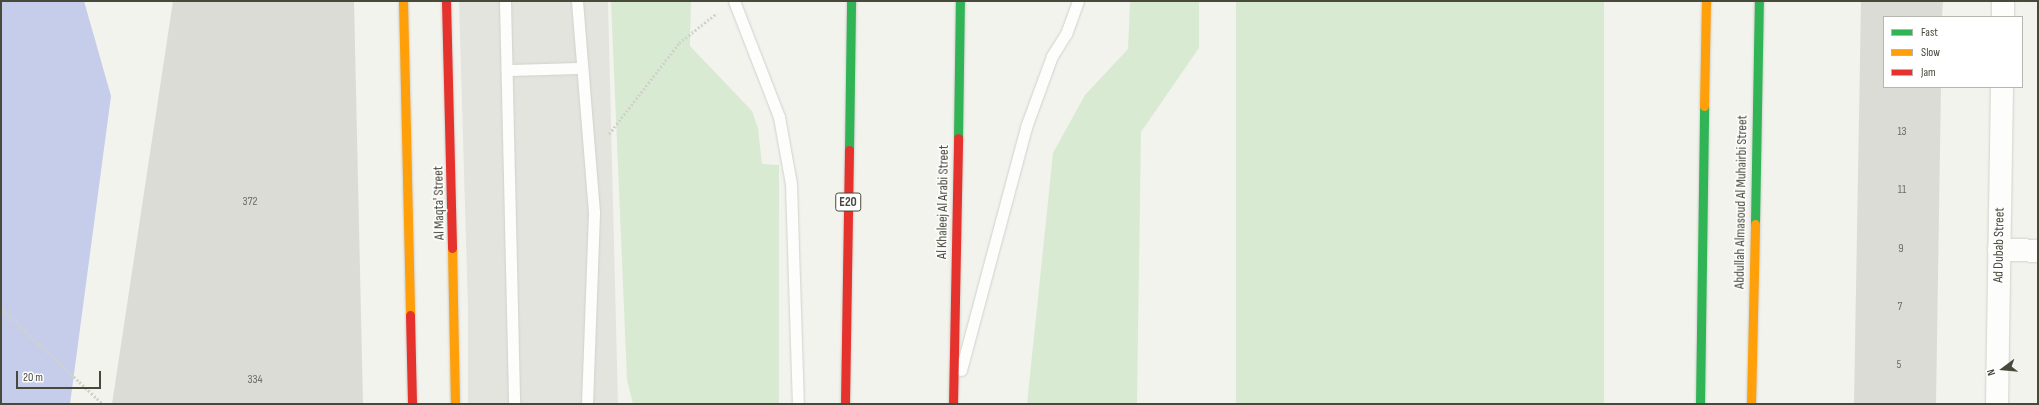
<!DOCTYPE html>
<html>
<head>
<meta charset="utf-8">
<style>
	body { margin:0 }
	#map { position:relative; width:2039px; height:405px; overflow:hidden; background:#f3f3ee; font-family:"Sofia Sans Condensed",sans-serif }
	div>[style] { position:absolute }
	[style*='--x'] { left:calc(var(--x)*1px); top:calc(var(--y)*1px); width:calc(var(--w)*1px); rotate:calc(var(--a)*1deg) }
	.green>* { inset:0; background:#d8ead2; transform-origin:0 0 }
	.parking>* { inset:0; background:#e4e4df }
	.water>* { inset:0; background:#c5cdea }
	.building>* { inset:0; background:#dcdcd7 }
	.path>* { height:2.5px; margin-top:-1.25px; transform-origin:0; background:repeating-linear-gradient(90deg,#d2d2cc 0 2px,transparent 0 4px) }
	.roads { filter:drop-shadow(0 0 1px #d1d1cc) drop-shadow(0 0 1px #d1d1cc) }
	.lane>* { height:11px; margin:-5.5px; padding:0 5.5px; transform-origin:5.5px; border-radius:5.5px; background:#fdfdfc }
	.street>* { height:22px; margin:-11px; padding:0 11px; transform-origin:11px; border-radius:11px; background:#fdfdfc }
	.fast>* { height:9px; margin:-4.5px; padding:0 4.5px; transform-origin:4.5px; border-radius:4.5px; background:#30b455 }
	.slow>* { height:9px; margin:-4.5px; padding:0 4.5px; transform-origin:4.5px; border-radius:4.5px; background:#ff9f0a }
	.jam>* { height:9px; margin:-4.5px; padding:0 4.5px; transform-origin:4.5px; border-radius:4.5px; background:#e5322d }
	span { translate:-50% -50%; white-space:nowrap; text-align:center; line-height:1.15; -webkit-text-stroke:3px #fff; paint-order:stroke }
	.number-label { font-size:12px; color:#6e6e63 }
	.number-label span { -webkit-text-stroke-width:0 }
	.shield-label span { padding:1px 3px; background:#fff; border:1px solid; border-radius:3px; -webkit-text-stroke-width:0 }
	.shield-label { font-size:13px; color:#48483b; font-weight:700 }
	.street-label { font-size:14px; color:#48483b }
	.frame { position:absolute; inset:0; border:2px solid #48483b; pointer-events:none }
	.legend { position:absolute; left:1883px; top:16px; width:140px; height:72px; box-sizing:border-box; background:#fff; border:1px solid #b6b6b1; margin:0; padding:5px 7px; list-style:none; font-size:12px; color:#48483b }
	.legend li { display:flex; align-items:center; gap:8px; height:20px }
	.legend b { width:20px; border:1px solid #b6b6b1 }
	.north { position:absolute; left:1983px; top:349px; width:40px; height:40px; -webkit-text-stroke:3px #fff; paint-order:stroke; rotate:254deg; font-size:11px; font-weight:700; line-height:16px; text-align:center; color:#48483b }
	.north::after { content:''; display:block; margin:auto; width:14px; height:18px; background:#48483b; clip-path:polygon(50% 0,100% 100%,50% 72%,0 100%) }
	.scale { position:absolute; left:16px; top:371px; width:85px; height:18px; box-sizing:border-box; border:2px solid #48483b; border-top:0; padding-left:5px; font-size:12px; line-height:14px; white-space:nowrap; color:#48483b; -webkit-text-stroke:3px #fff; paint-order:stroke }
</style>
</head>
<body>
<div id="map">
	<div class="green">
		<i style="clip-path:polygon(611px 1px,691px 1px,690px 46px,752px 111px,758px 128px,762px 164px,779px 165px,779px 404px,633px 404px,627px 380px)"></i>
		<i style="clip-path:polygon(1130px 1px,1199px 1px,1199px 48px,1141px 132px,1137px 404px,1027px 404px,1053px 153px,1085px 95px,1128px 49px)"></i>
		<i style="left:1236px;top:1px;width:368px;height:403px"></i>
	</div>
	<div class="parking">
		<i style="clip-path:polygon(459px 1px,608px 1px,618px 404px,468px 404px,468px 309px)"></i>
	</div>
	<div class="water">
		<i style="clip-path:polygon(1px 1px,84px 1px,111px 96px,70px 404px,1px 404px)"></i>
	</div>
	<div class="building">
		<i style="clip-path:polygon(173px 1px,354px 1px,363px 404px,112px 404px)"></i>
		<i style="clip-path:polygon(1861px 1px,1943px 1px,1942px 17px,1884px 17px,1884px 87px,1941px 87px,1936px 404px,1854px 404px)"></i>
	</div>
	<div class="path">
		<i style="--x:609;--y:134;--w:115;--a:-52.4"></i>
		<i style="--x:679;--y:43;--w:48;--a:-38.3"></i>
		<i style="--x:1;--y:308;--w:140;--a:43.3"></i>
	</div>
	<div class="roads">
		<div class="lane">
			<i style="--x:505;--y:1;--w:403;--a:88.7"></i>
			<i style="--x:577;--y:1;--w:213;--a:85.4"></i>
			<i style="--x:594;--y:213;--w:191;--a:92.1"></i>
			<i style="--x:734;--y:1;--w:124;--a:68.8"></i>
			<i style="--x:779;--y:117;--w:68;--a:79.8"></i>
			<i style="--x:791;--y:184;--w:220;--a:88.2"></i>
			<i style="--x:508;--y:70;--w:73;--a:-1.6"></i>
			<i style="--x:961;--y:370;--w:252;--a:-75"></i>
			<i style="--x:1026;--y:127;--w:76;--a:-69.9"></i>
			<i style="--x:1052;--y:56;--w:26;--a:-58"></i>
			<i style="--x:1066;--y:34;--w:35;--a:-70"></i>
		</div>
		<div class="street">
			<i style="--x:2003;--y:17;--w:16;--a:-90"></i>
			<i style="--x:1999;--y:250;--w:39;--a:1"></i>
			<i style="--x:1997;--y:404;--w:317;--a:-89.1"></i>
		</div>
		<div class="fast">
			<i style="--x:958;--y:138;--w:137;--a:-89.2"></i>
			<i style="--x:849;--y:150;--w:149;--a:-89.2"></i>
			<i style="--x:1755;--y:224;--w:223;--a:-89"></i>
			<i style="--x:1700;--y:404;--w:298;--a:-89.2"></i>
		</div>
		<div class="slow">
			<i style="--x:403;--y:1;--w:314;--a:88.7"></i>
			<i style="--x:1704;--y:106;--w:105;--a:-88.9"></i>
			<i style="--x:452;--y:248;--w:156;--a:88.9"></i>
			<i style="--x:1751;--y:404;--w:180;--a:-88.7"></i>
		</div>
		<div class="jam">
			<i style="--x:446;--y:1;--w:247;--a:88.6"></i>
			<i style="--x:410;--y:315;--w:89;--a:88.7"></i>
			<i style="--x:845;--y:404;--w:254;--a:-89.1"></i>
			<i style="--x:953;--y:404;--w:266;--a:-88.9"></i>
		</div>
	</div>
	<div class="number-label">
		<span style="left:1902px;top:132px">13</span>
		<span style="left:1902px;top:190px">11</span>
		<span style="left:250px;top:202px">372</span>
		<span style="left:1901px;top:249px">9</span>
		<span style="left:1900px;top:307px">7</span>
		<span style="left:1899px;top:365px">5</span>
		<span style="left:255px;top:380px">334</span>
	</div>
	<div class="shield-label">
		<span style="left:848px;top:202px">E20</span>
	</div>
	<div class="street-label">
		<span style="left:943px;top:202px;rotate:-89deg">Al Khaleej Al Arabi Street</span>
		<span style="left:1741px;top:202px;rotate:-89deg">Abdullah Almasoud Al Muhairbi Street</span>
		<span style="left:439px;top:203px;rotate:-91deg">Al Maqta' Street</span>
		<span style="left:1999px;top:245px;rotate:-89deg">Ad Dubab Street</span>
	</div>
	<div class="frame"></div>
	<ul class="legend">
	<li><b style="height:5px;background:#30b455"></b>Fast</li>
	<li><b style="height:5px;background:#ff9f0a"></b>Slow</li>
	<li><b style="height:5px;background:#e5322d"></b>Jam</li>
	</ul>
	<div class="north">N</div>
	<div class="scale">20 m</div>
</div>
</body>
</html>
